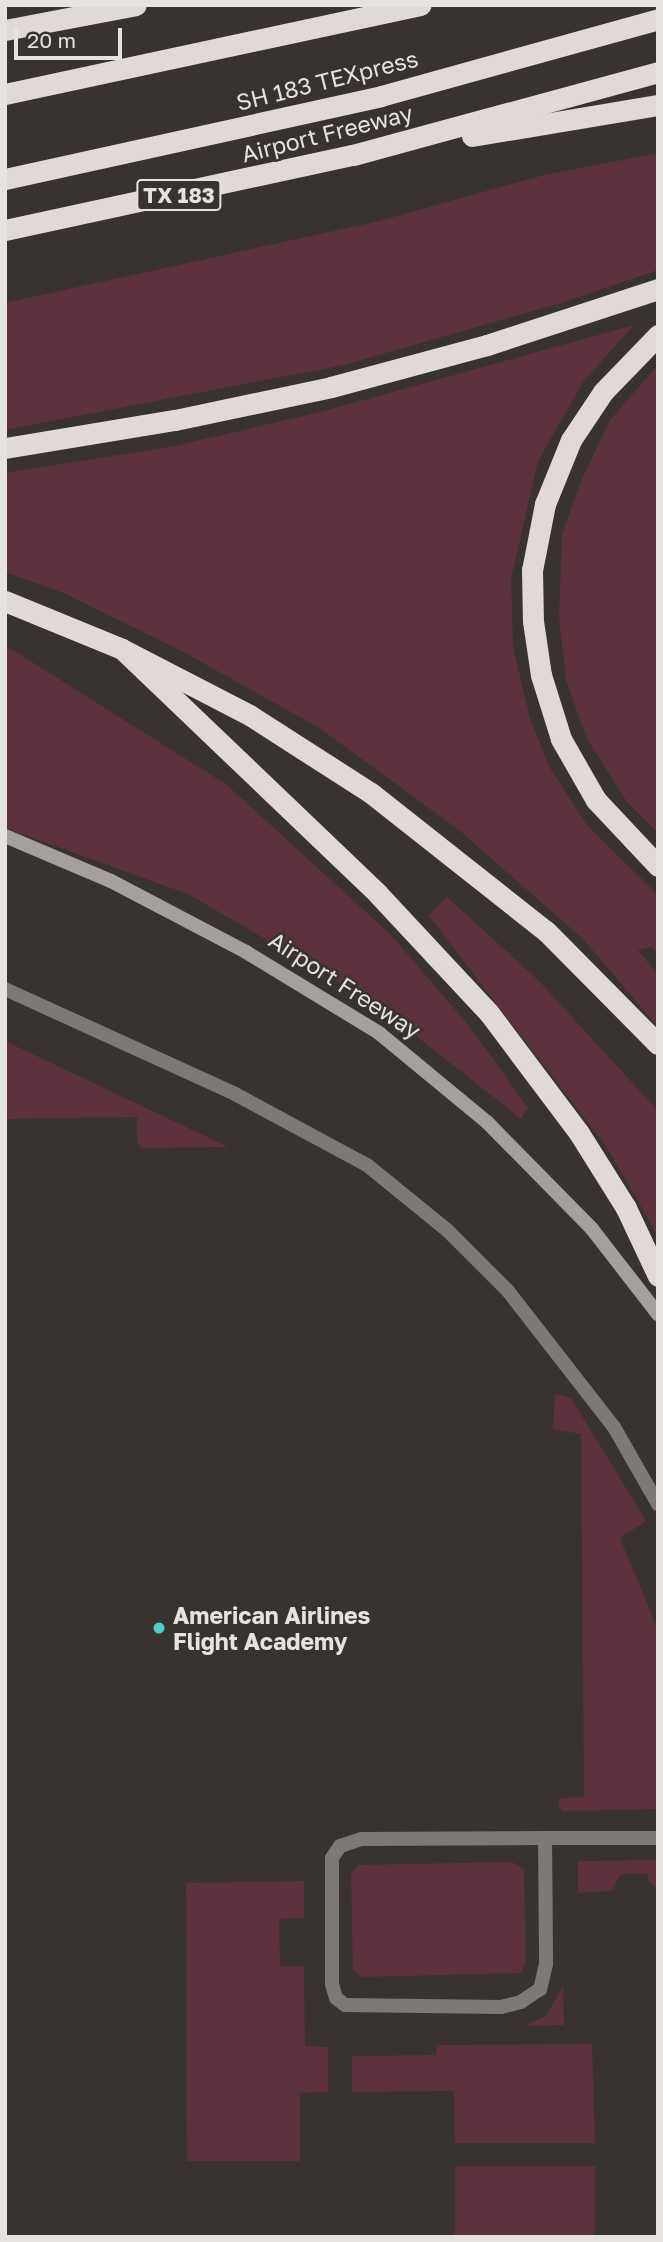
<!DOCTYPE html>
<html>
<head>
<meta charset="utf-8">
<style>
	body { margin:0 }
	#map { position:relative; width:663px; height:2242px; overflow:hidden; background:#383330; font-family:"Golos Text",sans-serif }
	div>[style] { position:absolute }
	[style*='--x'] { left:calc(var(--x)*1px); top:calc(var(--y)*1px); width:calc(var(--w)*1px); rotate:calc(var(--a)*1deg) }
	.green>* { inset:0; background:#5d303e; transform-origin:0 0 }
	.lane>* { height:14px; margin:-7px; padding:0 7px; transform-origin:7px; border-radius:7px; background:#7d7979 }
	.secondary>* { height:14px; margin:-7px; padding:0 7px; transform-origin:7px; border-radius:7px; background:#a5a09f }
	.highway>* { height:21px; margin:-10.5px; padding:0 10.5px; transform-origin:10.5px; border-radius:10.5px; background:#e1d9d8 }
	.dots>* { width:19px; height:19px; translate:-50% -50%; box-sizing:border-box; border:4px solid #383330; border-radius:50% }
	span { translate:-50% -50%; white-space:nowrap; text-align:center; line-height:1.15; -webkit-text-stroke:5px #383330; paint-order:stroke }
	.shield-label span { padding:2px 5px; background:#383330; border:2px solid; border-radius:5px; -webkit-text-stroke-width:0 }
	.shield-label { font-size:21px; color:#e5e2e0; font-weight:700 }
	.street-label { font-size:23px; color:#e5e2e0 }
	.poi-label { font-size:23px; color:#e5e2e0; font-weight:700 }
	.left { translate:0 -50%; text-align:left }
	.frame { position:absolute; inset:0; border:7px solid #e5e2e0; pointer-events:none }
	.scale { position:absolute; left:14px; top:28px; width:108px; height:32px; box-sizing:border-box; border:4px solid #e5e2e0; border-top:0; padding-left:9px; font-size:21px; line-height:24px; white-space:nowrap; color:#e5e2e0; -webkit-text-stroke:5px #383330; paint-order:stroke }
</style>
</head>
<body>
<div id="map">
	<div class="green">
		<i style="clip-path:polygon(658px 153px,658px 270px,564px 302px,344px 365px,5px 430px,5px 303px,375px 222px,544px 175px)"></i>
		<i style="clip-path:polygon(634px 325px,583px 382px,538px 461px,511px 579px,513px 647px,530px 719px,550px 768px,587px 825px,658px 895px,658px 955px,652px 947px,638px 950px,658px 975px,658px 1027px,584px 940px,459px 830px,318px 727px,185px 653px,66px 594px,5px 572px,5px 473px,175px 446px,324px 411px)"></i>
		<i style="clip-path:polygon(658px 365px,658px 833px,627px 802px,586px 737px,566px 680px,559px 617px,562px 534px,582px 479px,610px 420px)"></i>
		<i style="clip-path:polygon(5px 645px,227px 785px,391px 935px,470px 1027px,528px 1108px,521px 1119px,372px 1001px,188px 894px,5px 828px)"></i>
		<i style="clip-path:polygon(447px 897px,539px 981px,658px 1111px,658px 1236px,606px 1146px,428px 915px)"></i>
		<i style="clip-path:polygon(5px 1041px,228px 1147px,142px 1148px,137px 1142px,137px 1117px,5px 1119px)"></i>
		<i style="clip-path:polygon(555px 1394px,571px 1398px,646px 1521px,620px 1538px,658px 1630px,658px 1809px,563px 1811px,558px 1806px,560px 1798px,584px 1797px,581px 1434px,553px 1429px)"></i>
		<i style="clip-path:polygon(658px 1860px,658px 1891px,649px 1882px,648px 1874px,621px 1874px,611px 1891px,578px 1893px,578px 1861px)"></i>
		<i style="clip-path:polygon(512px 1862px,524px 1870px,526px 1962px,521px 1973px,363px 1977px,353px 1970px,351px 1875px,358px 1865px)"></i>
		<i style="clip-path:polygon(304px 1881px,304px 1918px,279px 1919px,280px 1966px,304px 1966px,305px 2046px,328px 2047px,328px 2092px,300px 2093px,300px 2161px,187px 2161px,186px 1883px)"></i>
		<i style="clip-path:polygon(563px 1986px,564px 2025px,524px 2026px,546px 2016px)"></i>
		<i style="clip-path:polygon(592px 2044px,595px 2143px,455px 2143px,454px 2091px,352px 2092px,352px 2056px,436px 2055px,437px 2045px)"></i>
		<i style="left:455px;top:2166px;width:140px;height:71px"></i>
	</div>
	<div class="lane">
		<i style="--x:5;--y:989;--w:253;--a:24.5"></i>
		<i style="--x:235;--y:1094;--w:150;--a:28.3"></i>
		<i style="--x:367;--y:1165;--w:103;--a:39.1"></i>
		<i style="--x:447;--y:1230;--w:86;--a:45"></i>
		<i style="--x:508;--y:1291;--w:172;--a:52.1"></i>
		<i style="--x:614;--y:1427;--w:89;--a:60.3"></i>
		<i style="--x:545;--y:1838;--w:126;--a:89.5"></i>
		<i style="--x:546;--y:1964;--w:26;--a:103"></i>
		<i style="--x:540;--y:1989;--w:23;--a:146"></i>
		<i style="--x:521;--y:2002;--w:21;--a:166"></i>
		<i style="--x:501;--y:2007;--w:156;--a:-179.3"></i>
		<i style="--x:345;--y:2005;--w:11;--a:-142"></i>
		<i style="--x:336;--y:1998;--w:15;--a:-106"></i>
		<i style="--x:332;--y:1984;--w:126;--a:-90"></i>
		<i style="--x:332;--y:1858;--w:14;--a:-56"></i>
		<i style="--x:340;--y:1846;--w:23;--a:-18"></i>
		<i style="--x:362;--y:1839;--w:183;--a:-0.3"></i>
		<i style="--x:545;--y:1838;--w:113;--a:0"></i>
	</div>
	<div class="secondary">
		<i style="--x:5;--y:836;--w:115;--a:23"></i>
		<i style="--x:111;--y:881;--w:153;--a:27.7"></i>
		<i style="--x:246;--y:952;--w:156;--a:31.3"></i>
		<i style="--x:379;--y:1033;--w:140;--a:39.5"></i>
		<i style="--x:487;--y:1122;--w:150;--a:45.5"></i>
		<i style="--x:592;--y:1229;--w:108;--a:52.2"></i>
	</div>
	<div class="highway">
		<i style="--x:5;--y:30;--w:133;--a:-10.8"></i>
		<i style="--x:5;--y:94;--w:425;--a:-12.1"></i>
		<i style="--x:472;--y:136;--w:189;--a:-9.5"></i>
		<i style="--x:5;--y:179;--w:385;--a:-12.4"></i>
		<i style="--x:381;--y:96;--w:288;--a:-15.5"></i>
		<i style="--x:5;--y:230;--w:356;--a:-12.2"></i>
		<i style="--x:353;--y:155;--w:316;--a:-15.2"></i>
		<i style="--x:658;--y:335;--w:79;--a:134"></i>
		<i style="--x:603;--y:392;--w:58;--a:123.7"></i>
		<i style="--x:571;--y:440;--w:69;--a:112.1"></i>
		<i style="--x:545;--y:504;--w:67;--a:101.1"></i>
		<i style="--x:532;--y:570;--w:51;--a:88.9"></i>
		<i style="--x:533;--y:621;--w:55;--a:81.6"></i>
		<i style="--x:541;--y:675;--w:67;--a:72.6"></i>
		<i style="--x:561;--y:739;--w:70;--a:60.2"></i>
		<i style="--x:596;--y:800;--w:91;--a:46.8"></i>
		<i style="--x:5;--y:448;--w:172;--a:-9.4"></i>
		<i style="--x:175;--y:420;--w:159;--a:-11.9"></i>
		<i style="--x:331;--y:387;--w:162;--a:-15.1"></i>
		<i style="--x:487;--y:345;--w:180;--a:-18.1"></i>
		<i style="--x:5;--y:601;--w:126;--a:22.3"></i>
		<i style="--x:122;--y:649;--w:145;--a:27.4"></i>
		<i style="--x:251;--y:716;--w:143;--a:32.7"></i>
		<i style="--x:371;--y:793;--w:223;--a:38.3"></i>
		<i style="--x:546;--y:931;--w:159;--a:45.3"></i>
		<i style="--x:122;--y:649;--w:354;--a:43.7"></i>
		<i style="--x:378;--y:894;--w:163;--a:47"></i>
		<i style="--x:489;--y:1013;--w:150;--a:53.1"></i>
		<i style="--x:579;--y:1133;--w:89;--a:57.9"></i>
		<i style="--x:626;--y:1208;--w:75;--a:64.8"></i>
	</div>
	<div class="dots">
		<i style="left:159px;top:1628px;background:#53cdca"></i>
	</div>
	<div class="shield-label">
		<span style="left:179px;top:195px">TX 183</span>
	</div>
	<div class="street-label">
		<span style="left:327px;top:80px;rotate:-14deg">SH 183 TEXpress</span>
		<span style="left:327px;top:133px;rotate:-14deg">Airport Freeway</span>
		<span style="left:345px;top:985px;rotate:33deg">Airport Freeway</span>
	</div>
	<div class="poi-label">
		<span class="left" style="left:173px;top:1628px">American Airlines<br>Flight Academy</span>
	</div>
	<div class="frame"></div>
	<div class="scale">20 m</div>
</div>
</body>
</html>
